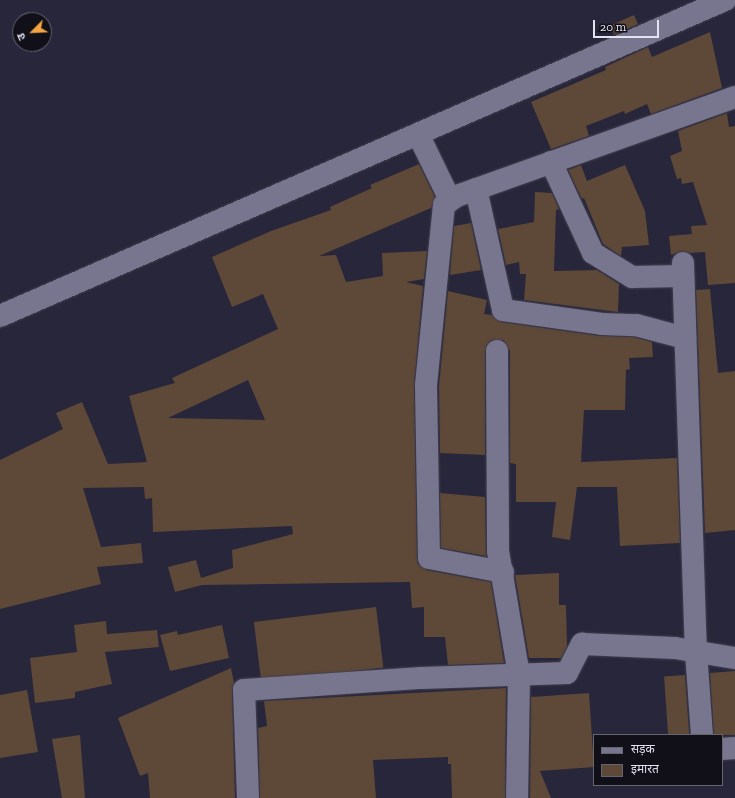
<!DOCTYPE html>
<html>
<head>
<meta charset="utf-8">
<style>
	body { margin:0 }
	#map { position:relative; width:735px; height:798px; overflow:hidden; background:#28263a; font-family:"Zilla Slab","Noto Sans Devanagari",serif }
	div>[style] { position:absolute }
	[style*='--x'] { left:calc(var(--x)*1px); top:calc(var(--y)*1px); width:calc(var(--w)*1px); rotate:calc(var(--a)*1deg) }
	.building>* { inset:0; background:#5e4837; transform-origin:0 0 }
	.roads { filter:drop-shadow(0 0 1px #434152) drop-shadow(0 0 1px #434152) }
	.minor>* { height:22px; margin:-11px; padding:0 11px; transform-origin:11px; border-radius:11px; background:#78768e }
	span { translate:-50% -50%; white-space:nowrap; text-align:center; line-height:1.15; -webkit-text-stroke:4px #111019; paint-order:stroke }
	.legend { position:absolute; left:593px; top:734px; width:130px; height:52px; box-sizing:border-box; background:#111019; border:1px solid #65646f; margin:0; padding:5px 7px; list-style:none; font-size:12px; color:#e3e2f0 }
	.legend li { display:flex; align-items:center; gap:8px; height:20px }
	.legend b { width:20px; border:1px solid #65646f }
	.north { position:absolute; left:12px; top:12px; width:40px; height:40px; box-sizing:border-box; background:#111019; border:1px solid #65646f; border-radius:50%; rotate:246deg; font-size:11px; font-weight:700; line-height:16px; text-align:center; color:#e3e2f0 }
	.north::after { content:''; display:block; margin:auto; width:14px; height:18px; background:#f2a542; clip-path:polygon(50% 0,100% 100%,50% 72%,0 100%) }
	.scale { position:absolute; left:593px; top:20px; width:66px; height:18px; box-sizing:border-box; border:2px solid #e3e2f0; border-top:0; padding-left:5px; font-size:12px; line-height:14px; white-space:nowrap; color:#e3e2f0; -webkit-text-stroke:3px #111019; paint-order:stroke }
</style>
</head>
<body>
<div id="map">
	<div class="building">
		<i style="left:634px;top:15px;width:10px;height:26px;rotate:66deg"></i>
		<i style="clip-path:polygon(710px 32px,722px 88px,651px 114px,647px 104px,625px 114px,624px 111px,586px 126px,589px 136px,551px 149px,531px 102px,606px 70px,605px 67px,648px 47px,652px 57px)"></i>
		<i style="clip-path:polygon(727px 113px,729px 127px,735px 126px,735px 283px,708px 285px,705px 252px,690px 253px,682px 251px,671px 255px,669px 236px,692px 234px,691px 226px,707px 225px,693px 182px,682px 184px,681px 178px,677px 179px,670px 156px,682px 151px,678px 131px)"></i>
		<i style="clip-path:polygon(evenodd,419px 164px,435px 197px,431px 208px,319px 256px,336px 255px,346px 282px,383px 276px,382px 253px,427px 251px,424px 279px,406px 282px,423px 286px,414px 385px,417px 559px,418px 564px,426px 570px,491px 582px,504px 663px,448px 665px,445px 637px,424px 637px,424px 607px,412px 608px,410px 582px,202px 585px,175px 592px,168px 567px,196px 560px,201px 578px,233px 568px,232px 550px,293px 534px,292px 526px,153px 532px,152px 498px,145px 499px,144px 487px,83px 488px,101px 547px,141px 543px,143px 563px,97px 567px,101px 584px,0 609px,0 460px,63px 429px,56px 413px,82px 402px,108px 464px,147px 462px,129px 396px,175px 383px,172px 378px,278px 329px,263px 294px,232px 307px,212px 257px,271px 231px,331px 210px,330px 207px,372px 188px,370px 185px,419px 164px,248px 380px,265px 420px,168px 418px,248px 380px)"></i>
		<i style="clip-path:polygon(581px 165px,587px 181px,625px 165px,645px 211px,649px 245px,622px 247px,621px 256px,603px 244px,584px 198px,582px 199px,568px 170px)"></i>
		<i style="clip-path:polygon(535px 192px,552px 193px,559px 209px,556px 210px,554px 271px,597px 270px,619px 284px,618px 312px,524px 300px,526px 274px,520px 274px,519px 262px,506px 265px,498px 229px,534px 222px)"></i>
		<i style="clip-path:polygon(471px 223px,481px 270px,450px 275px,454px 226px)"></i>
		<i style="clip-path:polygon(710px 289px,718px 373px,735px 371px,735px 530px,705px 533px,696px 290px)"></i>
		<i style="clip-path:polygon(448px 291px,487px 300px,484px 314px,492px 315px,501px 322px,600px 336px,634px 337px,652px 342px,653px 357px,629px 358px,630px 369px,626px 370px,625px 410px,584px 410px,581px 462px,677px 458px,680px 543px,620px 546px,617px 487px,577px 487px,570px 540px,552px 537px,556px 502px,516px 502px,516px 464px,510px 463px,510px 351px,503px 340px,491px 340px,485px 351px,485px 455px,440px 453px,439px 386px)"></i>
		<i style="clip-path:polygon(440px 493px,485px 497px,486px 556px,441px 548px)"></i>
		<i style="clip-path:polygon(559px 573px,559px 605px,566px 605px,567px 647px,561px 658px,529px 658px,515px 575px)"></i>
		<i style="left:376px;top:607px;width:61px;height:123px;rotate:83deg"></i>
		<i style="clip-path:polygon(106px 621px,107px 634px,157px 630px,159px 647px,105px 652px,112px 684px,75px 692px,75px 698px,35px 703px,30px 658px,77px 652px,74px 625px)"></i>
		<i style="clip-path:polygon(222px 625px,229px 658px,170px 671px,160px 635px,177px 631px,178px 635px)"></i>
		<i style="clip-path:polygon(231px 668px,234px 683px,232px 690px,235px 798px,150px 798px,148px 773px,140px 776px,118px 718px)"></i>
		<i style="clip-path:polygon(735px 671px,735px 735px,714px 735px,710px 673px)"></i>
		<i style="left:685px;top:675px;width:60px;height:21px;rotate:86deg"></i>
		<i style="clip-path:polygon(506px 688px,505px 798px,452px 798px,451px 764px,448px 764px,448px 757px,373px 760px,376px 798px,260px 798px,258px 728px,267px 726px,264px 701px)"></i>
		<i style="clip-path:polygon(27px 690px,38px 752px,0 758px,0 695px)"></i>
		<i style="clip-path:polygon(589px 693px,594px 767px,540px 771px,551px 798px,530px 798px,531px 697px)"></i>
		<i style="clip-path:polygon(80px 735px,85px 798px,62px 798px,52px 739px)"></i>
	</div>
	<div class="roads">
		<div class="minor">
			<i style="--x:418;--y:134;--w:73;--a:64.1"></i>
			<i style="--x:551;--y:162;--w:100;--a:65.2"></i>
			<i style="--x:593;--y:253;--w:46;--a:31.6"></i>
			<i style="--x:632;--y:277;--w:51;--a:-1.1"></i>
			<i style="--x:476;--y:189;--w:124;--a:77.4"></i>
			<i style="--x:503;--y:310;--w:100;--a:8"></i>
			<i style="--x:602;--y:324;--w:34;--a:2"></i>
			<i style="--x:636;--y:325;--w:51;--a:14.9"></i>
			<i style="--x:683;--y:263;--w:389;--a:88.1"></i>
			<i style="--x:696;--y:652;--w:83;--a:85.9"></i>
			<i style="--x:0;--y:316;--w:791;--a:-23.55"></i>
			<i style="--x:497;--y:351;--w:200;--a:89.7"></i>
			<i style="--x:498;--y:551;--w:126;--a:80.4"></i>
			<i style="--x:519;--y:675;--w:123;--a:90.9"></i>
			<i style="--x:503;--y:572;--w:75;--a:-169.3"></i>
			<i style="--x:429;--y:558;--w:173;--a:-91"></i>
			<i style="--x:426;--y:385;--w:181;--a:-84.3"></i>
			<i style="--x:444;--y:205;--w:16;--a:-35"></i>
			<i style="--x:457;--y:196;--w:295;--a:-19.6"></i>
			<i style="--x:722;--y:749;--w:13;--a:-4"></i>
			<i style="--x:248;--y:798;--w:108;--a:-92.1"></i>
			<i style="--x:244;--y:690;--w:178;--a:-3.9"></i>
			<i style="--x:422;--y:678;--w:145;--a:-2"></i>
			<i style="--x:567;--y:673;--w:33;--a:-63"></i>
			<i style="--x:582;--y:644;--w:93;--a:2.5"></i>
			<i style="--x:675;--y:648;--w:61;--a:9.5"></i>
		</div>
	</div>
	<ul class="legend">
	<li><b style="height:5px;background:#78768e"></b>सड़क</li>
	<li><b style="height:11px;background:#5e4837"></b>इमारत</li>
	</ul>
	<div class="north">उ</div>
	<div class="scale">20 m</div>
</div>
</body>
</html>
